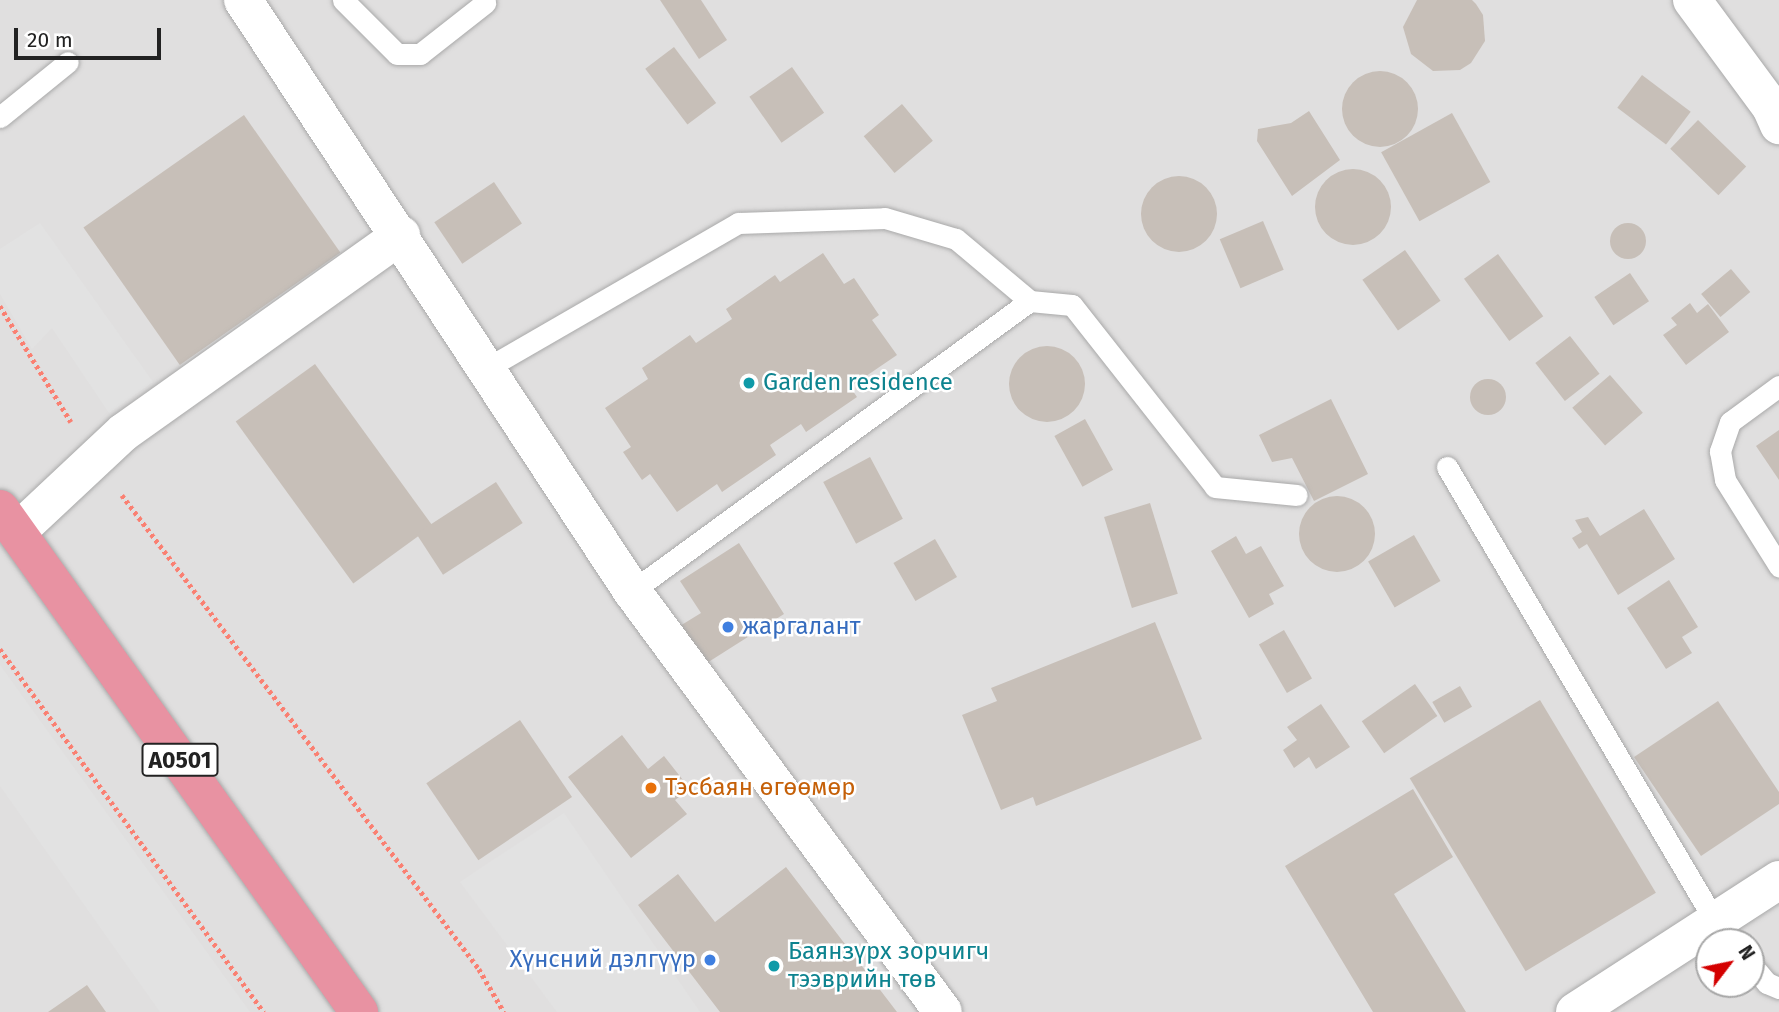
<!DOCTYPE html>
<html>
<head>
<meta charset="utf-8">
<style>
	body { margin:0 }
	#map { position:relative; width:1779px; height:1012px; overflow:hidden; background:#f2efe9; font-family:"Fira Sans",sans-serif }
	div>[style] { position:absolute }
	[style*='--x'] { left:calc(var(--x)*1px); top:calc(var(--y)*1px); width:calc(var(--w)*1px); rotate:calc(var(--a)*1deg) }
	.residential>* { inset:0; background:#e0dfdf }
	.parking>* { inset:0; background:#e2e2e2 }
	.building>* { inset:0; background:#c7bfb8; transform-origin:0 0 }
	.round { border-radius:50% }
	.path>* { height:4.5px; margin-top:-2.25px; transform-origin:0; background:repeating-linear-gradient(90deg,#fa8072 0 3.5px,transparent 0 7px) }
	.roads { filter:drop-shadow(0 0 2px #a9a9a9) drop-shadow(0 0 2px #a9a9a9) }
	.lane>* { height:21px; margin:-10.5px; padding:0 10.5px; transform-origin:10.5px; border-radius:10.5px; background:#fff }
	.street>* { height:38px; margin:-19px; padding:0 19px; transform-origin:19px; border-radius:19px; background:#fff }
	.highway>* { height:38px; margin:-19px; padding:0 19px; transform-origin:19px; border-radius:19px; background:#e892a2 }
	.dots>* { width:19px; height:19px; translate:-50% -50%; box-sizing:border-box; border:4px solid #fff; border-radius:50% }
	span { translate:-50% -50%; white-space:nowrap; text-align:center; line-height:1.15; -webkit-text-stroke:5px #fff; paint-order:stroke }
	.shield-label span { padding:2px 5px; background:#fff; border:2px solid; border-radius:5px; -webkit-text-stroke-width:0 }
	.shield-label { font-size:23px; color:#222; font-weight:700 }
	.culture-label { font-size:24px; color:#0d838f }
	.left { translate:0 -50%; text-align:left }
	.shop-label { font-size:24px; color:#366cbe }
	.right { translate:-100% -50%; text-align:right }
	.food-label { font-size:24px; color:#c56008 }
	.north { position:absolute; left:1695px; top:928px; width:70px; height:70px; box-sizing:border-box; background:#fff; border:2px solid #a7a7a7; border-radius:50%; rotate:58deg; font-size:19px; font-weight:700; line-height:28px; text-align:center; color:#222 }
	.north::after { content:''; display:block; margin:auto; width:24px; height:32px; background:#d40000; clip-path:polygon(50% 0,100% 100%,50% 72%,0 100%) }
	.scale { position:absolute; left:14px; top:28px; width:147px; height:32px; box-sizing:border-box; border:4px solid #222; border-top:0; padding-left:9px; font-size:21px; line-height:24px; white-space:nowrap; color:#222; -webkit-text-stroke:5px #fff; paint-order:stroke }
</style>
</head>
<body>
<div id="map">
	<div class="residential">
		<i style="clip-path:polygon(evenodd,0 0,1779px 0,1779px 1012px,0 1012px,0 0,1709px 942px,1751px 942px,1751px 984px,1709px 984px,1709px 942px)"></i>
	</div>
	<div class="parking">
		<i style="clip-path:polygon(40px 223px,153px 382px,109px 413px,52px 328px,32px 349px,0 294px,0 249px)"></i>
		<i style="clip-path:polygon(0 665px,250px 1012px,160px 1012px,0 786px)"></i>
		<i style="clip-path:polygon(564px 813px,700px 1012px,557px 1012px,460px 882px)"></i>
	</div>
	<div class="building">
		<i style="clip-path:polygon(660px 0,701px 0,727px 40px,699px 59px)"></i>
		<i style="clip-path:polygon(1417px 0,1472px 0,1476px 4px,1483px 15px,1485px 41px,1471px 63px,1460px 70px,1433px 71px,1411px 54px,1403px 27px)"></i>
		<i style="left:674px;top:47px;width:70px;height:36px;rotate:53deg"></i>
		<i style="left:792px;top:67px;width:56px;height:52px;rotate:55deg"></i>
		<i class="round" style="left:1342px;top:71px;width:76px;height:76px"></i>
		<i style="left:1642px;top:75px;width:61px;height:41px;rotate:37deg"></i>
		<i style="left:902px;top:104px;width:48px;height:50px;rotate:50deg"></i>
		<i style="clip-path:polygon(1309px 111px,1340px 160px,1292px 196px,1257px 141px,1258px 129px,1291px 123px)"></i>
		<i style="left:1452px;top:113px;width:79px;height:81px;rotate:61deg"></i>
		<i style="left:244px;top:115px;width:168px;height:196px;rotate:55deg"></i>
		<i style="left:1698px;top:120px;width:67px;height:40px;rotate:44deg"></i>
		<i class="round" style="left:1315px;top:169px;width:76px;height:76px"></i>
		<i class="round" style="left:1141px;top:176px;width:76px;height:76px"></i>
		<i style="left:494px;top:182px;width:50px;height:72px;rotate:56deg"></i>
		<i style="left:1263px;top:221px;width:53px;height:47px;rotate:67deg"></i>
		<i class="round" style="left:1610px;top:223px;width:36px;height:36px"></i>
		<i style="left:1405px;top:250px;width:62px;height:52px;rotate:55deg"></i>
		<i style="clip-path:polygon(823px 253px,844px 284px,854px 278px,879px 315px,872px 320px,897px 355px,850px 387px,857px 397px,806px 432px,801px 424px,770px 445px,776px 455px,722px 492px,717px 484px,677px 512px,650px 474px,642px 480px,623px 452px,631px 447px,605px 408px,648px 379px,642px 368px,690px 335px,696px 343px,732px 319px,726px 309px,775px 275px,780px 282px)"></i>
		<i style="left:1498px;top:254px;width:77px;height:42px;rotate:54deg"></i>
		<i style="left:1731px;top:269px;width:30px;height:39px;rotate:50deg"></i>
		<i style="left:1630px;top:273px;width:34px;height:43px;rotate:56deg"></i>
		<i style="clip-path:polygon(1690px 303px,1697px 313px,1708px 304px,1729px 332px,1686px 365px,1663px 335px,1677px 325px,1671px 318px)"></i>
		<i style="left:1570px;top:336px;width:48px;height:44px;rotate:52deg"></i>
		<i class="round" style="left:1009px;top:346px;width:76px;height:76px"></i>
		<i style="left:315px;top:364px;width:200px;height:98px;rotate:54deg"></i>
		<i style="left:1610px;top:375px;width:50px;height:50px;rotate:49deg"></i>
		<i class="round" style="left:1470px;top:379px;width:36px;height:36px"></i>
		<i style="clip-path:polygon(1331px 399px,1368px 474px,1314px 501px,1292px 458px,1272px 462px,1259px 435px)"></i>
		<i style="left:1085px;top:419px;width:58px;height:35px;rotate:61deg"></i>
		<i style="clip-path:polygon(1779px 430px,1779px 480px,1756px 446px)"></i>
		<i style="left:870px;top:457px;width:70px;height:53px;rotate:62deg"></i>
		<i style="left:496px;top:482px;width:49px;height:95px;rotate:57deg"></i>
		<i class="round" style="left:1299px;top:496px;width:76px;height:76px"></i>
		<i style="left:1150px;top:503px;width:95px;height:48px;rotate:73deg"></i>
		<i style="clip-path:polygon(1644px 509px,1675px 559px,1618px 595px,1587px 544px,1579px 549px,1572px 538px,1582px 532px,1575px 520px,1588px 517px,1600px 536px)"></i>
		<i style="left:1414px;top:535px;width:53px;height:53px;rotate:60deg"></i>
		<i style="clip-path:polygon(1236px 536px,1246px 554px,1261px 546px,1284px 586px,1269px 594px,1274px 604px,1249px 618px,1211px 551px)"></i>
		<i style="left:935px;top:539px;width:44px;height:48px;rotate:60deg"></i>
		<i style="clip-path:polygon(739px 543px,784px 614px,699px 668px,675px 629px,701px 613px,680px 581px)"></i>
		<i style="clip-path:polygon(1669px 580px,1698px 627px,1682px 637px,1692px 653px,1666px 669px,1627px 608px)"></i>
		<i style="clip-path:polygon(1155px 622px,1202px 739px,1036px 806px,1033px 797px,1001px 810px,962px 715px,997px 701px,991px 688px)"></i>
		<i style="left:1284px;top:630px;width:56px;height:29px;rotate:60deg"></i>
		<i style="left:1415px;top:684px;width:39px;height:65px;rotate:55deg"></i>
		<i style="left:1460px;top:686px;width:24px;height:32px;rotate:60deg"></i>
		<i style="left:1540px;top:700px;width:225px;height:152px;rotate:59deg"></i>
		<i style="clip-path:polygon(1718px 701px,1779px 792px,1779px 804px,1701px 856px,1634px 757px)"></i>
		<i style="clip-path:polygon(1321px 704px,1350px 747px,1316px 769px,1309px 757px,1294px 768px,1283px 750px,1297px 740px,1287px 727px)"></i>
		<i style="left:520px;top:720px;width:93px;height:113px;rotate:56deg"></i>
		<i style="clip-path:polygon(622px 735px,648px 769px,664px 756px,690px 789px,675px 800px,687px 814px,631px 858px,568px 777px)"></i>
		<i style="clip-path:polygon(1413px 789px,1453px 857px,1394px 894px,1466px 1012px,1373px 1012px,1285px 866px)"></i>
		<i style="clip-path:polygon(786px 867px,897px 1012px,720px 1012px,638px 905px,678px 874px,715px 922px)"></i>
		<i style="clip-path:polygon(87px 985px,106px 1012px,48px 1012px)"></i>
	</div>
	<div class="path">
		<i style="--x:0;--y:306;--w:136;--a:58.5"></i>
		<i style="--x:122;--y:495;--w:593;--a:53.01"></i>
		<i style="--x:479;--y:969;--w:50;--a:59.8"></i>
		<i style="--x:0;--y:649;--w:449;--a:54"></i>
	</div>
	<div class="roads">
		<div class="lane">
			<i style="--x:343;--y:0;--w:76;--a:45"></i>
			<i style="--x:397;--y:54;--w:23;--a:0"></i>
			<i style="--x:420;--y:54;--w:83;--a:-38.1"></i>
			<i style="--x:0;--y:117;--w:87;--a:-39"></i>
			<i style="--x:487;--y:368;--w:290;--a:-30"></i>
			<i style="--x:738;--y:223;--w:147;--a:-1.9"></i>
			<i style="--x:885;--y:218;--w:74;--a:16.5"></i>
			<i style="--x:956;--y:239;--w:97;--a:40"></i>
			<i style="--x:1779;--y:386;--w:61;--a:143.7"></i>
			<i style="--x:1730;--y:422;--w:31;--a:109"></i>
			<i style="--x:1720;--y:451;--w:29;--a:80"></i>
			<i style="--x:1725;--y:480;--w:102;--a:57.9"></i>
			<i style="--x:1447;--y:467;--w:527;--a:59.45"></i>
			<i style="--x:1715;--y:921;--w:28;--a:49"></i>
			<i style="--x:632;--y:591;--w:492;--a:-36.1"></i>
			<i style="--x:1030;--y:301;--w:42;--a:5.4"></i>
			<i style="--x:1072;--y:305;--w:231;--a:51.8"></i>
			<i style="--x:1215;--y:487;--w:82;--a:5.6"></i>
			<i style="--x:1751;--y:964;--w:25;--a:50"></i>
			<i style="--x:1767;--y:983;--w:13;--a:23"></i>
		</div>
		<div class="street">
			<i style="--x:243;--y:0;--w:708;--a:56.65"></i>
			<i style="--x:632;--y:591;--w:523;--a:53.55"></i>
			<i style="--x:1692;--y:0;--w:133;--a:53.6"></i>
			<i style="--x:1771;--y:107;--w:20;--a:66"></i>
			<i style="--x:17;--y:532;--w:146;--a:-43.1"></i>
			<i style="--x:124;--y:432;--w:340;--a:-35.4"></i>
			<i style="--x:1575;--y:1012;--w:243;--a:-32.9"></i>
		</div>
		<div class="highway">
			<i style="--x:0;--y:509;--w:618;--a:54.48"></i>
		</div>
	</div>
	<div class="dots">
		<i style="left:749px;top:383px;background:#0f9aa8"></i>
		<i style="left:728px;top:627px;background:#3f7fe0"></i>
		<i style="left:651px;top:788px;background:#e8710a"></i>
		<i style="left:710px;top:960px;background:#3f7fe0"></i>
		<i style="left:774px;top:966px;background:#0f9aa8"></i>
	</div>
	<div class="shield-label">
		<span style="left:180px;top:760px">A0501</span>
	</div>
	<div class="culture-label">
		<span class="left" style="left:763px;top:383px">Garden residence</span>
		<span class="left" style="left:788px;top:966px">Баянзүрх зорчигч<br>тээврийн төв</span>
	</div>
	<div class="shop-label">
		<span class="left" style="left:742px;top:627px">жаргалант</span>
		<span class="right" style="left:696px;top:960px">Хүнсний дэлгүүр</span>
	</div>
	<div class="food-label">
		<span class="left" style="left:665px;top:788px">Тэсбаян өгөөмөр</span>
	</div>
	<div class="north">N</div>
	<div class="scale">20 m</div>
</div>
</body>
</html>
